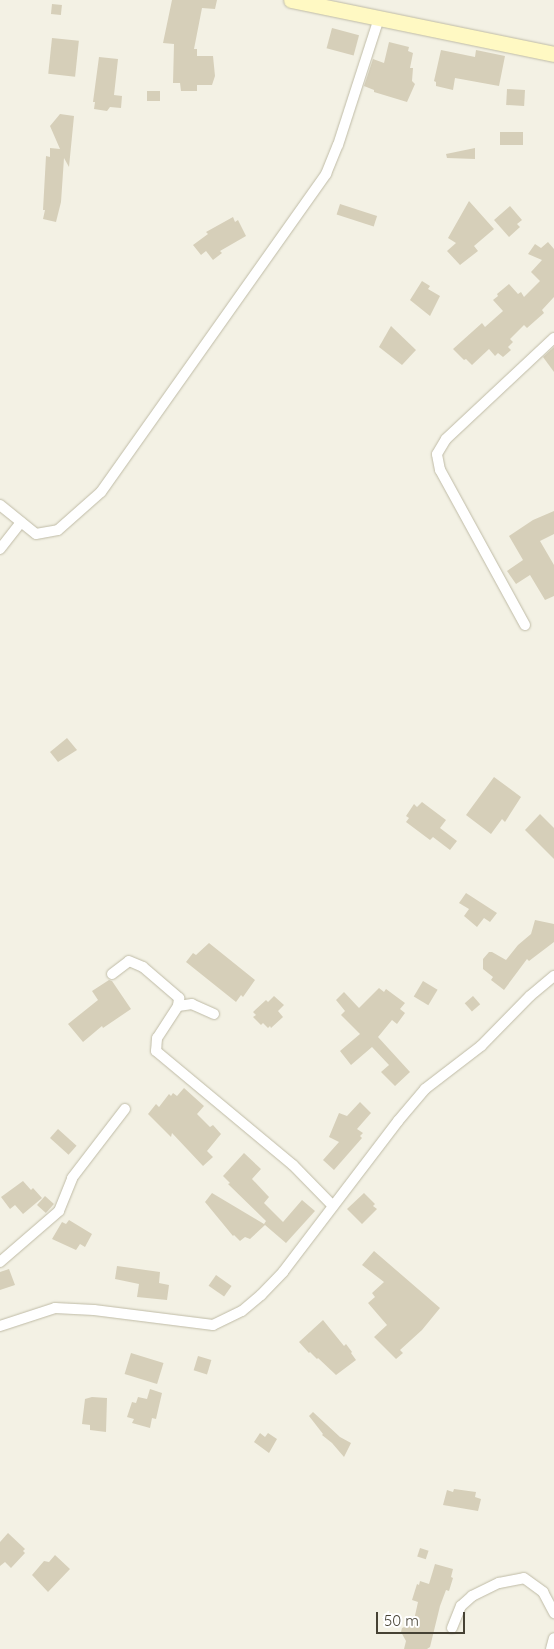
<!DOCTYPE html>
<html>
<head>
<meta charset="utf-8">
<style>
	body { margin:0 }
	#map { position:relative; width:554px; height:1649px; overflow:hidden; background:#f3f1e4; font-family:Quicksand,sans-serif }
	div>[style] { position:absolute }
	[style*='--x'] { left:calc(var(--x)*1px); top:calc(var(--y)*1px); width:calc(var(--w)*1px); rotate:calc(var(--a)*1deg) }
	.building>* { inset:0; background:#d6cfb9; transform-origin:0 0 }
	.roads { filter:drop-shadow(0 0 1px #bfbba6) drop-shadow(0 0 1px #bfbba6) }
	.street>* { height:10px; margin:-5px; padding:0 5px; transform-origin:5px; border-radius:5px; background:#fff }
	.secondary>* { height:15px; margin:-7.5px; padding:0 7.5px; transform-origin:7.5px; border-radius:7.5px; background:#fff9c3 }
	span { translate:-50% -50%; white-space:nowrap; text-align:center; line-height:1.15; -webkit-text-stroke:4px #fff; paint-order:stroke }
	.scale { position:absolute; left:376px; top:1612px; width:89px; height:22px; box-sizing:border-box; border:2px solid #464234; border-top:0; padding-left:6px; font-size:15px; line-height:18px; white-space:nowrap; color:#464234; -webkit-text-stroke:4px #fff; paint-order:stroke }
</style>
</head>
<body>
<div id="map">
	<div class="building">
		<i style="clip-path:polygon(172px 0,217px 0,215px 9px,202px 8px,194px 49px,197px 49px,197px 56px,213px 56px,215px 76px,212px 85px,197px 85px,197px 91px,181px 91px,180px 83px,173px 83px,174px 44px,163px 43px)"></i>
		<i style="left:52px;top:4px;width:10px;height:10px;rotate:6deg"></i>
		<i style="left:332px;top:28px;width:28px;height:21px;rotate:15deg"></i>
		<i style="left:52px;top:38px;width:27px;height:36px;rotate:6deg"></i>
		<i style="clip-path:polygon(389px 42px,409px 47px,408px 51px,413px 53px,410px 68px,413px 68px,412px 81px,415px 84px,407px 102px,374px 92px,374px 90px,364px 86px,373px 59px,384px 63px)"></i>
		<i style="clip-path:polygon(441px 50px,475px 57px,476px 50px,505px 56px,499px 86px,455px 78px,453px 90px,436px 86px,436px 82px,434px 81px)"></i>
		<i style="clip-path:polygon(99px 57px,118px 59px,114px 95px,122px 96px,121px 108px,110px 107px,107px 111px,94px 109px,95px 102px,93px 102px)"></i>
		<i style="left:507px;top:89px;width:18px;height:16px;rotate:3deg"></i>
		<i style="left:147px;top:91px;width:13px;height:10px"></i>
		<i style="clip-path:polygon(60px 114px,74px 116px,69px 167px,64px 158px,61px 202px,56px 222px,43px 219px,45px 210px,43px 210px,46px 156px,50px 157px,50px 148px,60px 149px,50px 126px)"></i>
		<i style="left:500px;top:132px;width:23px;height:13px"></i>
		<i style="clip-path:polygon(475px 148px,475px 159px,447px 158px,446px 154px)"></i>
		<i style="clip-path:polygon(469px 201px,494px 229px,474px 246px,478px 251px,460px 265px,447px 251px,456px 243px,448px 238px)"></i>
		<i style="left:340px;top:204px;width:39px;height:11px;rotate:18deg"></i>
		<i style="clip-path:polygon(510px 206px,522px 220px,517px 224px,520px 227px,509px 237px,494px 220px)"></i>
		<i style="clip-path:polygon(233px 217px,235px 222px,238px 220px,246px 236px,220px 251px,222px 253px,213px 260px,206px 251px,201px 255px,193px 245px,208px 234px,206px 232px)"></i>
		<i style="clip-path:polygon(548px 242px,554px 249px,554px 297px,542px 310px,544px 313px,527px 328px,524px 325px,510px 339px,513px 342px,508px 347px,511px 350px,503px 357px,498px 353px,495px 356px,489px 349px,472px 365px,466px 359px,464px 360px,453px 349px,482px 323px,485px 327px,503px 311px,493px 300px,498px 296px,497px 294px,509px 284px,518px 294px,521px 292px,524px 297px,540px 281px,531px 272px,542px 260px,528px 254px,535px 244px,541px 248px)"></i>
		<i style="clip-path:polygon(422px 281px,430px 286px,428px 289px,440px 296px,430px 316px,410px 300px)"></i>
		<i style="clip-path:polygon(391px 326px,416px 350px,402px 365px,379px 347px)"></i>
		<i style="clip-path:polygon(554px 347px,554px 372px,543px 357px)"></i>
		<i style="clip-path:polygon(554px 511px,554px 534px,540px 541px,554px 565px,554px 596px,545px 600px,530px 575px,516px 584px,507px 571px,523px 560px,509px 536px,533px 520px)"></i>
		<i style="clip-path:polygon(67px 738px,77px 750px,58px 762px,50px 752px)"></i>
		<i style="clip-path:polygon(494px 777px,521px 797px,505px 822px,502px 819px,491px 834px,466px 815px)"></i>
		<i style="clip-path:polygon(422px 802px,446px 820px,440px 828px,457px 841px,450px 850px,433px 837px,430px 840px,406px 822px,409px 818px,406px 816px,414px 804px,417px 807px)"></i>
		<i style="clip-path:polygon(540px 814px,554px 828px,554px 859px,525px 830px)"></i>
		<i style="clip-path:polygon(466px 893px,497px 913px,490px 922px,484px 918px,477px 927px,464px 916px,469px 909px,459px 903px)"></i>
		<i style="clip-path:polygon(535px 920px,554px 924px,554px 942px,529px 961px,527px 959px,504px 990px,491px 980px,493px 977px,483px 969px,483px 959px,489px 952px,492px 952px,506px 960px,518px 945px,531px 934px)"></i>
		<i style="clip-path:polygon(209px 943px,255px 980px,243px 997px,241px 995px,236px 1002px,186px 962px,193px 953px,196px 955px)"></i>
		<i style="clip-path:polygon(109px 980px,112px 981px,131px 1009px,103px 1028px,102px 1026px,83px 1042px,68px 1024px,98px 1000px,92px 991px)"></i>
		<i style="left:423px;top:981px;width:17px;height:18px;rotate:31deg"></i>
		<i style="clip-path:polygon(379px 988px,384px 992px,386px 989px,405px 1003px,400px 1009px,405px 1013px,397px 1024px,392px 1020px,378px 1037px,410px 1072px,395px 1086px,381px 1072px,389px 1065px,372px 1047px,351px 1065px,340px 1051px,360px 1034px,341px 1015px,345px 1011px,336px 1000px,344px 992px,359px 1008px)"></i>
		<i style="clip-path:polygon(274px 996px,284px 1005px,278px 1011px,283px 1017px,271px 1028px,270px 1026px,268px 1028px,263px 1023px,261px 1025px,253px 1017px,256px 1015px,253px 1012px,266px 1000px,268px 1002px)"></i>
		<i style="left:473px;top:996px;width:11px;height:11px;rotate:49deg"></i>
		<i style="clip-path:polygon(184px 1088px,204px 1106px,197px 1114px,210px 1127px,213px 1125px,221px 1134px,207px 1151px,213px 1157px,203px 1166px,172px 1133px,171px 1137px,148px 1114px,156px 1104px,159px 1107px,169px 1094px,171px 1096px,173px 1093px,177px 1096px)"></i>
		<i style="clip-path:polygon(360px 1102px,371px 1113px,357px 1129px,363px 1133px,360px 1136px,362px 1138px,334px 1170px,323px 1160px,339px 1142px,329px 1137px,339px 1113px,347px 1116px)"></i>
		<i style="left:58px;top:1129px;width:25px;height:12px;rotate:42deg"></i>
		<i style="clip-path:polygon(244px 1153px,261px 1169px,252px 1179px,269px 1197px,264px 1203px,283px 1222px,302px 1200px,315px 1211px,286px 1243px,265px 1225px,250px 1239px,245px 1237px,240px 1241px,234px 1235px,233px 1236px,205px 1202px,212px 1193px,264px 1224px,266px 1221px,228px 1184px,230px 1183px,223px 1176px)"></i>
		<i style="clip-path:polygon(23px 1181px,31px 1190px,33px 1188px,42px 1198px,23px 1214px,15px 1205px,10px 1209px,1px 1197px)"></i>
		<i style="clip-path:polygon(364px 1193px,375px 1204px,373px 1206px,377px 1209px,362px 1224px,347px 1209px)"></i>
		<i style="left:45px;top:1196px;width:12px;height:12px;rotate:42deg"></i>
		<i style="clip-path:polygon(69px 1220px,92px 1234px,85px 1247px,80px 1244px,76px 1250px,52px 1239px,62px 1222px,66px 1224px)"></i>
		<i style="clip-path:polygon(374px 1251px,440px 1308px,422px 1330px,400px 1350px,403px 1353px,396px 1359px,374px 1337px,387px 1325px,368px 1303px,375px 1297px,372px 1293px,384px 1282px,362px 1265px)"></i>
		<i style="clip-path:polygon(117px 1266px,160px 1272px,159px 1283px,169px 1285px,167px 1300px,137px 1297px,139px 1284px,115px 1279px)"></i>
		<i style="clip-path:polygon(9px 1269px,15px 1285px,0 1290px,0 1272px)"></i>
		<i style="left:216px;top:1275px;width:19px;height:13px;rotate:35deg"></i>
		<i style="clip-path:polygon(323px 1320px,344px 1346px,346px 1344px,352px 1352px,351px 1353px,356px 1360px,336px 1375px,318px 1358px,317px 1359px,310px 1352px,309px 1353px,299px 1342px)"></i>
		<i style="left:131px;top:1353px;width:34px;height:22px;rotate:17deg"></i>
		<i style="left:198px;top:1356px;width:14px;height:15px;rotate:17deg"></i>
		<i style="clip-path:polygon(150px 1389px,162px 1393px,156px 1419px,152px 1418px,150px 1428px,132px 1423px,134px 1419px,127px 1417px,132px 1402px,136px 1403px,138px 1397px,147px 1399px)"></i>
		<i style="clip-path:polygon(92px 1397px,107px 1398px,106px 1432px,90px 1430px,90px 1425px,82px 1424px,85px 1399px)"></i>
		<i style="clip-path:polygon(313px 1412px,340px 1437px,351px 1443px,344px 1457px,332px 1443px,322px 1435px,323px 1434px,309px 1416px)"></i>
		<i style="clip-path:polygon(260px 1433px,265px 1437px,268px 1433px,277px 1439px,269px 1453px,254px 1442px)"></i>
		<i style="clip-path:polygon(454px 1489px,476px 1492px,475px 1497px,481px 1499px,478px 1511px,443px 1505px,447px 1490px,453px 1492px)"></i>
		<i style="clip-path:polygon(8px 1533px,25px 1549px,23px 1551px,25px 1553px,11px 1568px,5px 1562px,0 1566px,0 1542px)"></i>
		<i style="left:420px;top:1548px;width:9px;height:9px;rotate:18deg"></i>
		<i style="clip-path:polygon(55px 1555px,70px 1569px,48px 1592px,32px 1575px,44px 1561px,49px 1562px)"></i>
		<i style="clip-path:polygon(435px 1564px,453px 1569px,451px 1577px,453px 1578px,449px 1591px,446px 1590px,440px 1606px,430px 1647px,427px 1649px,404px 1649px,406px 1641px,401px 1632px,402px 1628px,411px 1624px,412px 1620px,414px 1620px,418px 1602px,412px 1600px,417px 1584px,419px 1585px,420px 1581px,429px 1584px)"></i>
	</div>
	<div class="roads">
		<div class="street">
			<i style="--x:0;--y:505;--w:46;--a:38.9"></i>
			<i style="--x:36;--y:534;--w:22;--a:-10"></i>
			<i style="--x:58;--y:530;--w:57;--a:-41.5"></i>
			<i style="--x:101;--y:492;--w:390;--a:-54.7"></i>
			<i style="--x:326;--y:174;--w:31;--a:-68"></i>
			<i style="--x:338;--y:145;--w:133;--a:-72.1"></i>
			<i style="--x:0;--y:549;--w:34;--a:-52"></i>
			<i style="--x:525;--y:625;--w:177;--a:-118.7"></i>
			<i style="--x:440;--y:470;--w:16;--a:-101"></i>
			<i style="--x:437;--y:454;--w:17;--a:-59"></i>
			<i style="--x:446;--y:439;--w:148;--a:-43.1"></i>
			<i style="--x:112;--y:974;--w:21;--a:-37"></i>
			<i style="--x:129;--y:961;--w:15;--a:23"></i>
			<i style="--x:143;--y:967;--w:48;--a:40.7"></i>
			<i style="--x:179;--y:998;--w:8;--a:97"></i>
			<i style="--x:214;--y:1014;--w:24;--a:-156"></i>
			<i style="--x:192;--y:1004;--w:14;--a:172"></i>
			<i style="--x:178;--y:1006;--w:38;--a:123"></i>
			<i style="--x:157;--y:1038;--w:13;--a:94"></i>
			<i style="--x:156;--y:1051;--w:178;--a:39.8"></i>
			<i style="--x:293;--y:1165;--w:57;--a:45.7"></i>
			<i style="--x:0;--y:1262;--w:78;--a:-40.8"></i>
			<i style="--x:59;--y:1211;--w:35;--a:-68"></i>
			<i style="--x:72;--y:1178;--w:87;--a:-52.5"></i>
			<i style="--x:0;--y:1326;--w:58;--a:-18.1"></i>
			<i style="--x:55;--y:1308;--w:39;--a:3"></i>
			<i style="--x:94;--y:1310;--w:120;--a:7.2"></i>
			<i style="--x:213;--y:1325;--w:32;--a:-26"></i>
			<i style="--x:242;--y:1311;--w:25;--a:-40"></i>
			<i style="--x:261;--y:1295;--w:32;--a:-46"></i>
			<i style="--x:283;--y:1272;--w:190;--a:-52.7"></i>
			<i style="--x:398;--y:1121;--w:42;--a:-49.8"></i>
			<i style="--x:425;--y:1089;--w:71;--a:-37.5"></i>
			<i style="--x:481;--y:1046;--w:70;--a:-45.6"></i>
			<i style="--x:530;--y:996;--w:31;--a:-40"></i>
			<i style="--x:452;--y:1628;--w:24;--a:-68"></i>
			<i style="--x:461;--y:1606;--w:15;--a:-42"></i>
			<i style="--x:472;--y:1596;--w:30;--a:-26"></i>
			<i style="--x:499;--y:1583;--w:25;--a:-11"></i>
			<i style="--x:524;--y:1578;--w:24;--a:36"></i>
			<i style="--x:543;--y:1592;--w:24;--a:62"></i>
			<i style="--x:551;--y:1649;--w:11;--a:-75"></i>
		</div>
		<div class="secondary">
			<i style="--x:291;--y:0;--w:268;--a:11.6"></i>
		</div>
	</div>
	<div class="scale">50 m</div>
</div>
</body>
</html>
